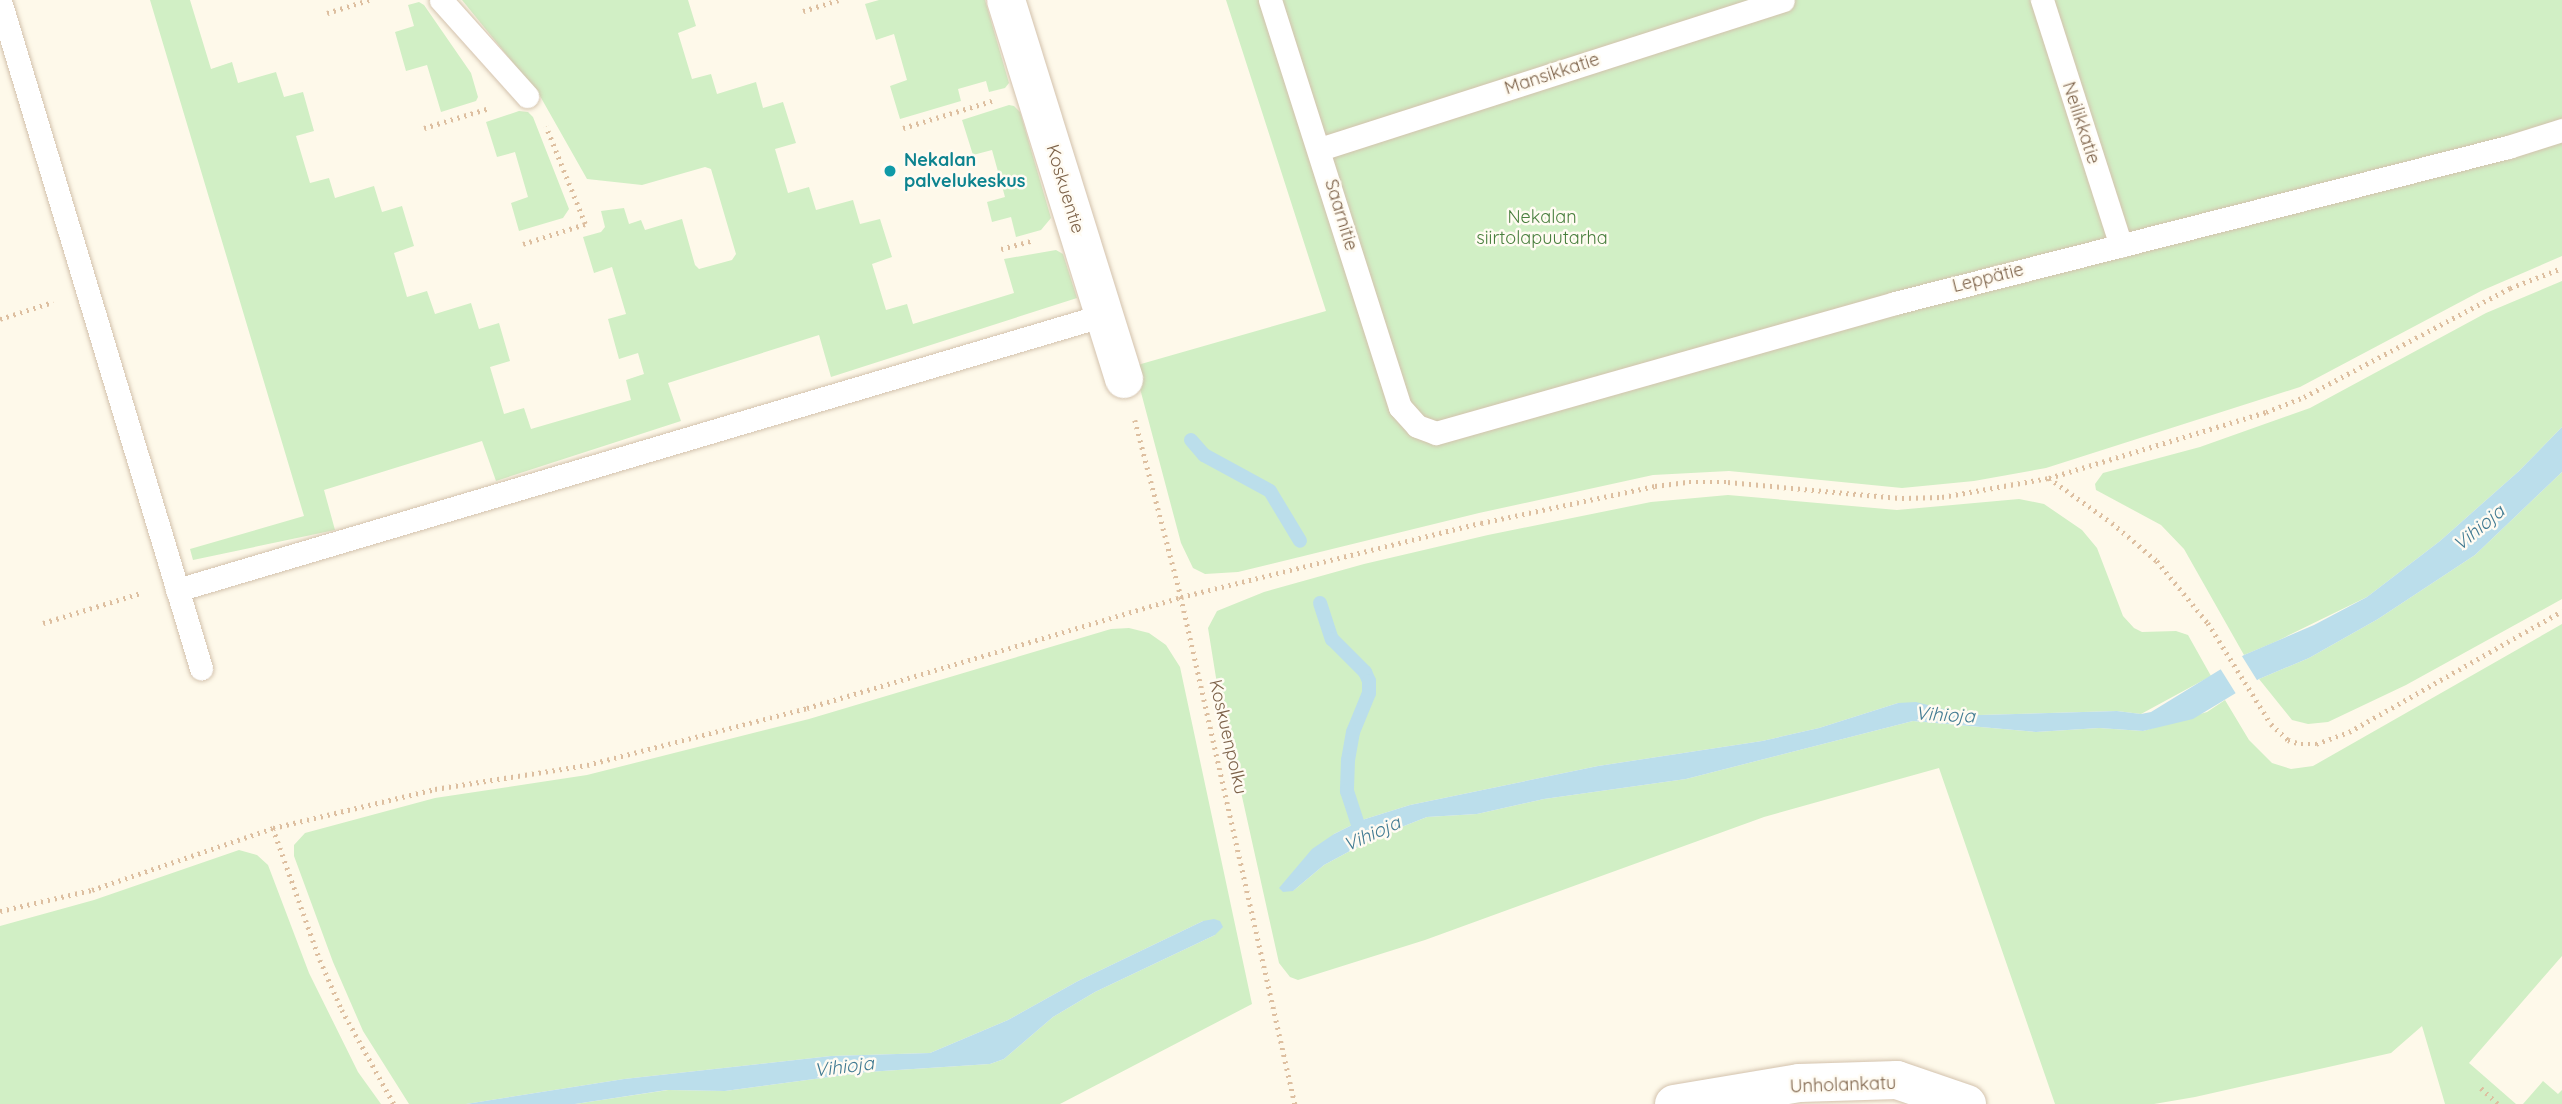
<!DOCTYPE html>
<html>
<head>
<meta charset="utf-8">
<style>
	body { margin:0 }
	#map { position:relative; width:2562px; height:1104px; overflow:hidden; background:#fef9ea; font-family:Quicksand,sans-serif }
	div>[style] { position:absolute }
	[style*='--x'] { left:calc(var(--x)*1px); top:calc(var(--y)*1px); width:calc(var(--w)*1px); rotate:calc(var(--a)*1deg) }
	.green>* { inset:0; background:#d1efc5 }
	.water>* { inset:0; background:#bbdeeb }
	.pier>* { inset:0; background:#fef9ea; transform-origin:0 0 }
	.stream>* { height:14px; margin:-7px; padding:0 7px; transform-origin:7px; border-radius:7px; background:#bbdeeb }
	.path>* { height:4.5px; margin-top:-2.25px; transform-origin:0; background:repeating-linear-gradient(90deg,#ddbfa0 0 2px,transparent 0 7px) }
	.roads { filter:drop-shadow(0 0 2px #d3c2ad) drop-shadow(0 0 2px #d3c2ad) }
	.lane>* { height:23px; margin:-11.5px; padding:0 11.5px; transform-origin:11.5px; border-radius:11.5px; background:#fff }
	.street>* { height:38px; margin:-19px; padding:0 19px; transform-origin:19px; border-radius:19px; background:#fff }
	.dots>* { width:19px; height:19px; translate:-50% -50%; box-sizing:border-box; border:4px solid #fffbf2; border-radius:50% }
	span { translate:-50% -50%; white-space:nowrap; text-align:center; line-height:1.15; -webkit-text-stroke:5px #fffbf2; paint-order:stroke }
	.street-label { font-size:18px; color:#7d6249 }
	.culture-label { font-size:18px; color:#0d838f; font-weight:700 }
	.left { translate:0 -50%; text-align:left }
	.park-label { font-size:18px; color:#477e3c }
	.water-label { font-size:19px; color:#407a92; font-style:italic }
</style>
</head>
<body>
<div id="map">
	<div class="green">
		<i style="clip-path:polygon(150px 0,190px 0,211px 69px,232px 62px,238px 83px,276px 72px,284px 97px,303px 92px,314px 131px,296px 136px,310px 183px,329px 178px,335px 198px,374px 186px,382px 212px,402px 206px,414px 246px,394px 253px,407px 297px,427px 291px,435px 314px,471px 303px,479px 329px,499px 323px,510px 361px,490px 367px,504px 414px,524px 408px,531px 429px,631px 400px,626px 380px,644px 374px,638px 353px,619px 359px,608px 319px,626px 314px,612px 267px,594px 273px,583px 237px,601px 232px,605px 227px,601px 211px,624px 208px,629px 224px,641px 220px,645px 230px,682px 219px,695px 265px,699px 269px,732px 260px,736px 254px,711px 169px,705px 167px,642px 185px,587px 179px,540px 96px,462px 0,688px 0,696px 26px,678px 33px,692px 79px,711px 74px,717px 94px,756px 82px,763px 108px,783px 102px,796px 143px,775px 149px,788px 193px,809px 187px,816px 210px,853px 200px,860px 224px,880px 219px,892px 257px,872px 264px,886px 310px,907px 304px,913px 324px,1014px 293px,1004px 259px,1056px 250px,1063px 254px,1077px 298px,831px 377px,819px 335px,668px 383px,681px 421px,496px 481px,482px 441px,324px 490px,335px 530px,193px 560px,190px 549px,304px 516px)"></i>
		<i style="clip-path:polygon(879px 0,985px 0,1009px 83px,1005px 88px,989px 92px,986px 81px,958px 89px,961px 101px,900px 119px,890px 86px,907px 80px,894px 34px,876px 40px,865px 4px)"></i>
		<i style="clip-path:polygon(1226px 0,2562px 0,2562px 256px,2481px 291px,2300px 387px,2046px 468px,1974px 481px,1902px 488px,1729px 471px,1653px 475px,1479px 513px,1238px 572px,1205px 574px,1193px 568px,1181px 543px,1134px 366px,1326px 311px)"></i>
		<i style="clip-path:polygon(419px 2px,424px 5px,471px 73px,478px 97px,476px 101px,441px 112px,427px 65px,406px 71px,395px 32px,414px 26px,408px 5px)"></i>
		<i style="clip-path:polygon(1009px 105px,1014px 106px,1020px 112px,1051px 218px,1041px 230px,1016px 237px,1011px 217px,992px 222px,987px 202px,1005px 197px,992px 150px,973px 155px,962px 120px)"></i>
		<i style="clip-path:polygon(519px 111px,528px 112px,533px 117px,569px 209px,563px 218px,519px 231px,511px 203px,528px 197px,515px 152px,497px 157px,486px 122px)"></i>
		<i style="clip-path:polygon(2562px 281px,2562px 427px,2519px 471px,2440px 541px,2367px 597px,2275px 642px,2244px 655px,2184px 549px,2161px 525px,2096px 490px,2095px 484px,2103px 473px,2200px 447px,2310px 408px,2486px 313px)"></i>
		<i style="clip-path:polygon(2562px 472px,2562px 599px,2406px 685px,2328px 722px,2308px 724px,2292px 720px,2259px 679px,2309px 658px,2378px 619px,2475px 555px)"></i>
		<i style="clip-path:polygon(1728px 495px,1897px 510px,2019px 499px,2044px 504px,2082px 530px,2097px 548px,2123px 616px,2134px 628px,2142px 632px,2176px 631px,2188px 635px,2211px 676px,2141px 714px,2117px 711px,1980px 715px,1898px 703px,1819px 728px,1762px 741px,1598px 766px,1410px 805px,1362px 820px,1334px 834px,1293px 891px,1324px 865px,1376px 837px,1427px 817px,1477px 814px,1544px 799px,1686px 779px,1913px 721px,2036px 732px,2099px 728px,2143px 731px,2207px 712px,2225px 700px,2249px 740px,2272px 763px,2291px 769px,2313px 766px,2562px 624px,2562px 956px,2469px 1063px,2516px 1104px,2445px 1104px,2422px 1026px,2391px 1053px,2195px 1097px,2154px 1104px,2055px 1104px,1939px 768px,1764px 817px,1425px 940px,1298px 980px,1290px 977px,1279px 963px,1217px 684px,1208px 628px,1217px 611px,1264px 592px,1364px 564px,1488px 535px,1651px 502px)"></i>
		<i style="clip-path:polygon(1129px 628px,1149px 633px,1166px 645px,1180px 667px,1252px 1004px,1060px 1104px,575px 1104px,668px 1090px,725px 1091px,867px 1072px,990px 1064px,1004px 1059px,1053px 1017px,1095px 992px,1215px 935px,1203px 921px,1078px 981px,1008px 1020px,930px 1053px,831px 1056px,624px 1079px,466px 1104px,409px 1104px,363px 1031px,333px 962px,294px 856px,294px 845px,305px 833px,435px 798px,587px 775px,809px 719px,1111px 629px)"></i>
		<i style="clip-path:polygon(239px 850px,257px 855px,268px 865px,309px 973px,358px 1072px,381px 1104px,0 1104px,0 926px,94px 900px)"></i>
		<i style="clip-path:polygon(2543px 1081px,2558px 1094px,2562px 1090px,2562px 1104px,2523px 1104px)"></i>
	</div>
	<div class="water">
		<i style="clip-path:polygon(2562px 427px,2562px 472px,2475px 555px,2378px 619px,2309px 658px,2259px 679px,2193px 719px,2143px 731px,2099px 728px,2036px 732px,1913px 721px,1686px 779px,1544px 799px,1477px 814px,1427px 817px,1376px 837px,1324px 865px,1293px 891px,1283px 892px,1279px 888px,1312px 849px,1334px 834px,1362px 820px,1410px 805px,1598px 766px,1762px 741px,1819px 728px,1898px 703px,1916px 702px,1955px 712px,1980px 715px,2117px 711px,2141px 714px,2151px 712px,2244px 655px,2314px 625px,2367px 597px,2440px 541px,2519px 471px)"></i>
		<i style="clip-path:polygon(1214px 919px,1220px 921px,1223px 927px,1215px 935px,1095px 992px,1053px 1017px,1004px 1059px,990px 1064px,867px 1072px,725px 1091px,667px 1090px,575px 1104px,466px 1104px,624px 1079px,831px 1056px,930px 1053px,1008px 1020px,1078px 981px,1203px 921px)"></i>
	</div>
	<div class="pier">
		<i style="left:2240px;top:653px;width:36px;height:25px;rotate:58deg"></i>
	</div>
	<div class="stream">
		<i style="--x:1191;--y:440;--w:20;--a:49"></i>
		<i style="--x:1204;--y:455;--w:75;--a:28.6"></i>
		<i style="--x:1270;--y:491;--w:58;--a:59"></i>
		<i style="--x:1320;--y:603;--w:38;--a:72"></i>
		<i style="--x:1332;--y:639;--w:47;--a:45"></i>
		<i style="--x:1365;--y:672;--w:10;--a:66"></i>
		<i style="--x:1369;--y:681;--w:12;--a:90"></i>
		<i style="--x:1369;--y:693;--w:42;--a:112.3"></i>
		<i style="--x:1353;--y:732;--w:28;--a:100"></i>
		<i style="--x:1348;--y:760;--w:31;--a:92"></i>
		<i style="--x:1347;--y:791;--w:48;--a:71.9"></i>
	</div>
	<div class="path">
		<i style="--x:803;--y:11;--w:37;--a:-17"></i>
		<i style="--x:327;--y:13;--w:44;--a:-17.2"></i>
		<i style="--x:424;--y:128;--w:69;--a:-16.9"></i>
		<i style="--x:903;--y:128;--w:93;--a:-16.9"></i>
		<i style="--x:523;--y:244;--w:65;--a:-17.9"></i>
		<i style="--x:585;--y:224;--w:105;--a:-111.9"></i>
		<i style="--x:1001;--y:249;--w:34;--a:-15"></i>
		<i style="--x:0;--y:319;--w:56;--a:-17.8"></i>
		<i style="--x:1135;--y:420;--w:183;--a:75.4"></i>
		<i style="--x:1181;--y:597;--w:520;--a:77.33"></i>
		<i style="--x:2049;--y:478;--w:77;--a:35.5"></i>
		<i style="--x:2112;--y:523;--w:59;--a:40.2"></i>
		<i style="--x:2157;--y:561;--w:80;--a:50.6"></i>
		<i style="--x:2208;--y:623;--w:119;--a:58"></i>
		<i style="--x:2271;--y:724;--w:23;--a:43"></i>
		<i style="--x:2288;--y:740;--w:14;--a:17"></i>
		<i style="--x:2301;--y:744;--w:15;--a:0"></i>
		<i style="--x:2316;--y:744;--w:35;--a:-20"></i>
		<i style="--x:2349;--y:732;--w:245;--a:-29.6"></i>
		<i style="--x:43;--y:623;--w:102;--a:-17"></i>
		<i style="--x:273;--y:828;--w:140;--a:70.4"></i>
		<i style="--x:320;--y:960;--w:55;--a:66.3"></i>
		<i style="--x:342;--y:1010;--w:107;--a:61"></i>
		<i style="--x:0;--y:911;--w:94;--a:-12.9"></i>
		<i style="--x:92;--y:890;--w:191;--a:-18.9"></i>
		<i style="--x:273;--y:828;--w:167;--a:-13.5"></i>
		<i style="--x:435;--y:789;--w:154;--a:-9"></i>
		<i style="--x:587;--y:765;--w:227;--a:-14.5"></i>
		<i style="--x:807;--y:708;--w:390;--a:-16.5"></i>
		<i style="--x:1181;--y:597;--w:309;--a:-13.9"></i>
		<i style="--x:1481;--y:523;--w:178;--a:-12"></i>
		<i style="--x:1655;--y:486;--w:34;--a:-7"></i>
		<i style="--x:1689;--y:482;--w:39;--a:0"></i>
		<i style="--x:1728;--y:482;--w:175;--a:5.3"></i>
		<i style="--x:1902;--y:498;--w:40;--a:-1.4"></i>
		<i style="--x:1942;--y:497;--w:109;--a:-10.1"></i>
		<i style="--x:2049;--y:478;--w:227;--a:-16.9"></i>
		<i style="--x:2266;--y:412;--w:41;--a:-21.5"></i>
		<i style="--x:2304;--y:397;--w:233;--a:-27.9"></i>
		<i style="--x:2510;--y:288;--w:56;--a:-21"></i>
		<i style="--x:2481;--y:1088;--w:23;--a:43"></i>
	</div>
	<div class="roads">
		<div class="lane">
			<i style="--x:441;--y:0;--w:129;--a:48.1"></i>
			<i style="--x:1270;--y:0;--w:427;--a:72.3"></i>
			<i style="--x:1400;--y:407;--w:25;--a:48"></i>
			<i style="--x:1417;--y:426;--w:20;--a:20"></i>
			<i style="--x:1436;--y:433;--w:477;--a:-15.8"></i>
			<i style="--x:1895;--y:303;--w:633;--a:-14.28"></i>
			<i style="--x:2508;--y:147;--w:57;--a:-17.5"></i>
			<i style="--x:2042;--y:0;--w:258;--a:72.2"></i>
			<i style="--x:0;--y:1;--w:697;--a:73.23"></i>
			<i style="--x:1320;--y:149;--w:486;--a:-17.8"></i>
			<i style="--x:177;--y:590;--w:967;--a:-16.52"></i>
		</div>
		<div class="street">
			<i style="--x:1006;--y:0;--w:397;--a:72.7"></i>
			<i style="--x:1674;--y:1104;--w:127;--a:-9.5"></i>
			<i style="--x:1799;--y:1083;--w:98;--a:-1.8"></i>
			<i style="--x:1897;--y:1080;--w:74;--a:18.9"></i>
		</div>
	</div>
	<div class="dots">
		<i style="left:890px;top:171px;background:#0f9aa8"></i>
	</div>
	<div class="street-label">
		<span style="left:1552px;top:74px;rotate:-18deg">Mansikkatie</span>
		<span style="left:2081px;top:123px;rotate:72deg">Neilikkatie</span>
		<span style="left:1065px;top:189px;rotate:73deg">Koskuentie</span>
		<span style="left:1341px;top:215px;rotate:73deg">Saarnitie</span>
		<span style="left:1988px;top:278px;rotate:-14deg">Leppätie</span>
		<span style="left:1228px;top:737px;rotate:77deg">Koskuenpolku</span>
		<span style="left:1843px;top:1085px;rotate:-2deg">Unholankatu</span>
	</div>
	<div class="culture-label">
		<span class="left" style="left:904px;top:171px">Nekalan<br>palvelukeskus</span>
	</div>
	<div class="park-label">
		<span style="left:1542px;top:228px">Nekalan<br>siirtolapuutarha</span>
	</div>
	<div class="water-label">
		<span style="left:2479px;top:528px;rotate:-40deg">Vihioja</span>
		<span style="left:1945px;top:715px;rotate:3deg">Vihioja</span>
		<span style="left:1372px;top:834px;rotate:-24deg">Vihioja</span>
		<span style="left:844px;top:1067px;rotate:-7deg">Vihioja</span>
	</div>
</div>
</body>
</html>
